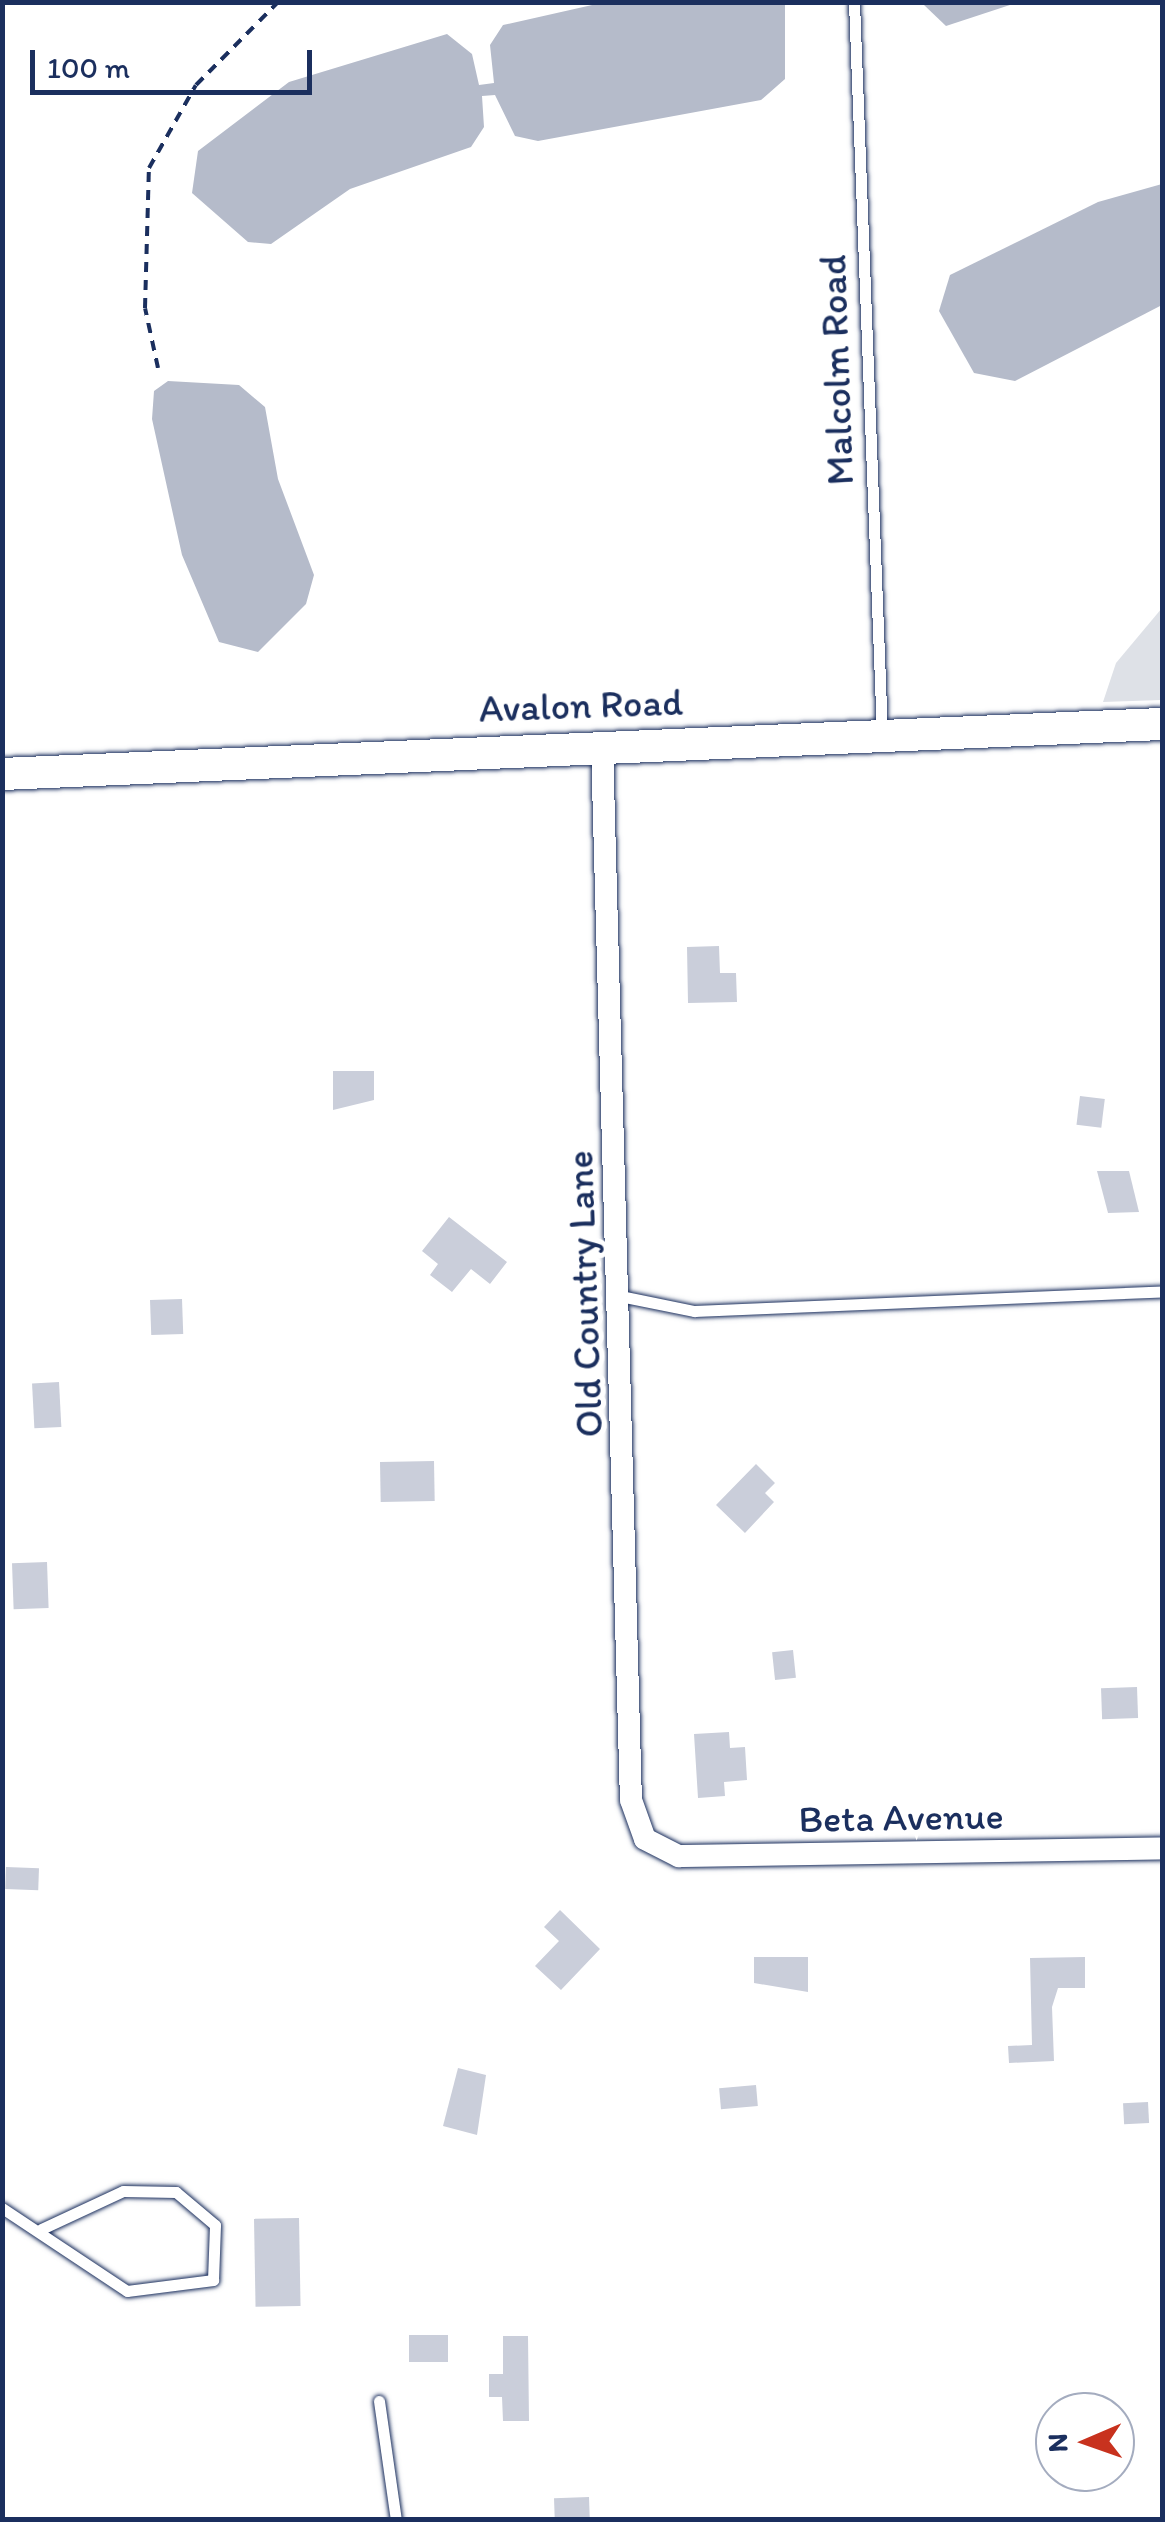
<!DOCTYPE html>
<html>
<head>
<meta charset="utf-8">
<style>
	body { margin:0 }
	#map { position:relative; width:1165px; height:2522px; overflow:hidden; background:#fff; font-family:Itim,sans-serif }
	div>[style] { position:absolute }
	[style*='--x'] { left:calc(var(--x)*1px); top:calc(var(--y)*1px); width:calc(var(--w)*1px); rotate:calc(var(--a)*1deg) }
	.green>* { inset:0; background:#dee1e7 }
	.water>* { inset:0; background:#b5bbca }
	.building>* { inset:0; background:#caceda; transform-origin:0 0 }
	.path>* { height:4px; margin-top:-2px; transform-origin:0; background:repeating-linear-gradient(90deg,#1b2f5e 0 10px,transparent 0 18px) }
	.roads { filter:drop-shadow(0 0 2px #1b2f5e) drop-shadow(0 0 2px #1b2f5e) }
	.lane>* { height:11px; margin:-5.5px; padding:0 5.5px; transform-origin:5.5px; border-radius:5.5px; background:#fff }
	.street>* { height:22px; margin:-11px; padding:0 11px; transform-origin:11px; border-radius:11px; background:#fff }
	.secondary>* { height:32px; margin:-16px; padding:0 16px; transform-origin:16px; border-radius:16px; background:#fff }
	span { translate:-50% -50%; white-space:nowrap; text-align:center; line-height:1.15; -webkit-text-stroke:10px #fff; paint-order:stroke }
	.street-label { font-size:38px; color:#1b2f5e }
	.frame { position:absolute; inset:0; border:5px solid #1b2f5e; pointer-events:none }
	.north { position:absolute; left:1035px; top:2392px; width:100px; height:100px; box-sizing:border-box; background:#fff; border:2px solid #a4acbf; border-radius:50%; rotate:268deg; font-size:28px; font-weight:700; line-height:40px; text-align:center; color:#1b2f5e }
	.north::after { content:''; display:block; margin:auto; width:35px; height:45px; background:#c8321e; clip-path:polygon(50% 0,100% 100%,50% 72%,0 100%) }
	.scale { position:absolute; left:30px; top:50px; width:282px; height:45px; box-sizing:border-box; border:5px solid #1b2f5e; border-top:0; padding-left:12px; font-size:30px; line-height:35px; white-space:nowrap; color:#1b2f5e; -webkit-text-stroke:8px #fff; paint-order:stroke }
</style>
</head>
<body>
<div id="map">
	<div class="green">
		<i style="clip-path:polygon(1162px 608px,1162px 700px,1103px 702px,1116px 663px)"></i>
	</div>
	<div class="water">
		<i style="clip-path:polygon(601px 3px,785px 3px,785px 79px,761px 100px,538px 141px,515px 136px,495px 95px,482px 96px,484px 127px,471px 147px,350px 189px,271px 244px,248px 242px,192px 193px,198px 151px,289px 82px,447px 34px,472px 54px,479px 85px,494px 83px,490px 45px,503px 25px)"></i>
		<i style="clip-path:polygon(1016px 3px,946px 26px,924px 5px,924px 2px)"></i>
		<i style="clip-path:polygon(1162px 184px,1162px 305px,1015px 381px,974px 373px,939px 311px,950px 275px,1098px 202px)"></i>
		<i style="clip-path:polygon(168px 381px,239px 385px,265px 407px,278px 479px,314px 575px,306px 604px,258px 652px,219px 642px,182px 555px,152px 419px,154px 391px)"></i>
	</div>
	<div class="building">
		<i style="clip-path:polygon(719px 946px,720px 973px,736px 973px,737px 1002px,688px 1003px,687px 947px)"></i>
		<i style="clip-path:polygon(333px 1071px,374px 1071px,374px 1100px,333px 1110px)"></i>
		<i style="left:1080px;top:1096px;width:25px;height:29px;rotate:7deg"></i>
		<i style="clip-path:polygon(1097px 1171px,1129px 1171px,1139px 1212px,1108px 1213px)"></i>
		<i style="clip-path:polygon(449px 1217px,507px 1262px,490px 1284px,471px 1269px,452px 1292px,430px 1275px,438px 1264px,422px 1251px)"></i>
		<i style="left:182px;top:1299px;width:35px;height:32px;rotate:88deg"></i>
		<i style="left:59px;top:1382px;width:45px;height:27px;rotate:87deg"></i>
		<i style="left:434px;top:1461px;width:40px;height:54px;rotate:89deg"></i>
		<i style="clip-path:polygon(756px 1464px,775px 1483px,765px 1493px,774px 1502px,745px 1533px,716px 1505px)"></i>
		<i style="left:47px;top:1562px;width:46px;height:35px;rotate:88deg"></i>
		<i style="left:793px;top:1650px;width:28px;height:21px;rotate:84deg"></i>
		<i style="left:1137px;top:1687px;width:31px;height:36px;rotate:88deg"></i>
		<i style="clip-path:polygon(729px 1732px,730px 1748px,745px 1747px,747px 1780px,724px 1782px,725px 1796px,698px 1798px,694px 1734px)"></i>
		<i style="left:6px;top:1867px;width:33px;height:22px;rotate:2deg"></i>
		<i style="clip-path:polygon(560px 1910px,600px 1949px,561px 1990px,535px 1966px,559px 1941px,544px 1927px)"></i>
		<i style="clip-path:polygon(754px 1957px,808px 1957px,808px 1992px,754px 1983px)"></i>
		<i style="clip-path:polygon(1085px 1957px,1085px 1988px,1058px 1988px,1052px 2007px,1054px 2061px,1009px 2063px,1008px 2046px,1032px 2045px,1030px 1958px)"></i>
		<i style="clip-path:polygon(458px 2068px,486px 2075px,477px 2135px,443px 2126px)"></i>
		<i style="left:756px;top:2085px;width:21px;height:37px;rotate:85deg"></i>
		<i style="left:1148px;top:2102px;width:21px;height:25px;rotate:87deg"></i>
		<i style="left:299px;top:2218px;width:88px;height:45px;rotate:89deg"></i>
		<i style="left:409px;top:2335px;width:39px;height:27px"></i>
		<i style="clip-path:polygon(503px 2336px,528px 2336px,529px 2421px,503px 2421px,502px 2397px,489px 2397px,489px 2374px,503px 2374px)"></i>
		<i style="left:589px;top:2497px;width:23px;height:35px;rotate:88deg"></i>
	</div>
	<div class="path">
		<i style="--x:158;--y:368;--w:61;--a:-102.2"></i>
		<i style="--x:145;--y:308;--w:140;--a:-88.4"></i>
		<i style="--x:149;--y:168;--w:95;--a:-60.5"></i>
		<i style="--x:196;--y:85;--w:117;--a:-45.3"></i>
	</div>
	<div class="roads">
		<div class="lane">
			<i style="--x:854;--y:2;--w:732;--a:87.81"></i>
			<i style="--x:620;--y:1296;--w:76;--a:11.5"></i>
			<i style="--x:694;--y:1311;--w:468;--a:-2.4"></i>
			<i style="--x:2;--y:2208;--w:150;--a:33.6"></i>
			<i style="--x:127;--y:2291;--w:87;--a:-7.3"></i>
			<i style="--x:213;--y:2280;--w:55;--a:-87.9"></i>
			<i style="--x:215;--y:2225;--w:51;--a:-139.8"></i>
			<i style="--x:176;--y:2192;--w:53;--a:-178.9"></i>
			<i style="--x:123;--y:2191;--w:90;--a:155.1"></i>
			<i style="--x:379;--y:2401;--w:120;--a:81.9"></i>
		</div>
		<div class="street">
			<i style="--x:602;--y:745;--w:1055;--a:88.43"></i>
			<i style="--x:631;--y:1800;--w:41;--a:70.3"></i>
			<i style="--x:645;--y:1839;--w:38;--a:27"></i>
			<i style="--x:679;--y:1856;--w:483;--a:-0.9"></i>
		</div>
		<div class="secondary">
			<i style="--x:2;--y:774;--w:1161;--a:-2.47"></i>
		</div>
	</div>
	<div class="street-label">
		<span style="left:837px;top:370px;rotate:-92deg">Malcolm Road</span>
		<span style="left:581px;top:706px;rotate:-2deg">Avalon Road</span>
		<span style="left:585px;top:1294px;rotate:-92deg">Old Country Lane</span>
		<span style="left:901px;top:1818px;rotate:-1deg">Beta Avenue</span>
	</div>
	<div class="frame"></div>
	<div class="north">N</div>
	<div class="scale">100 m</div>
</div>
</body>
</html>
